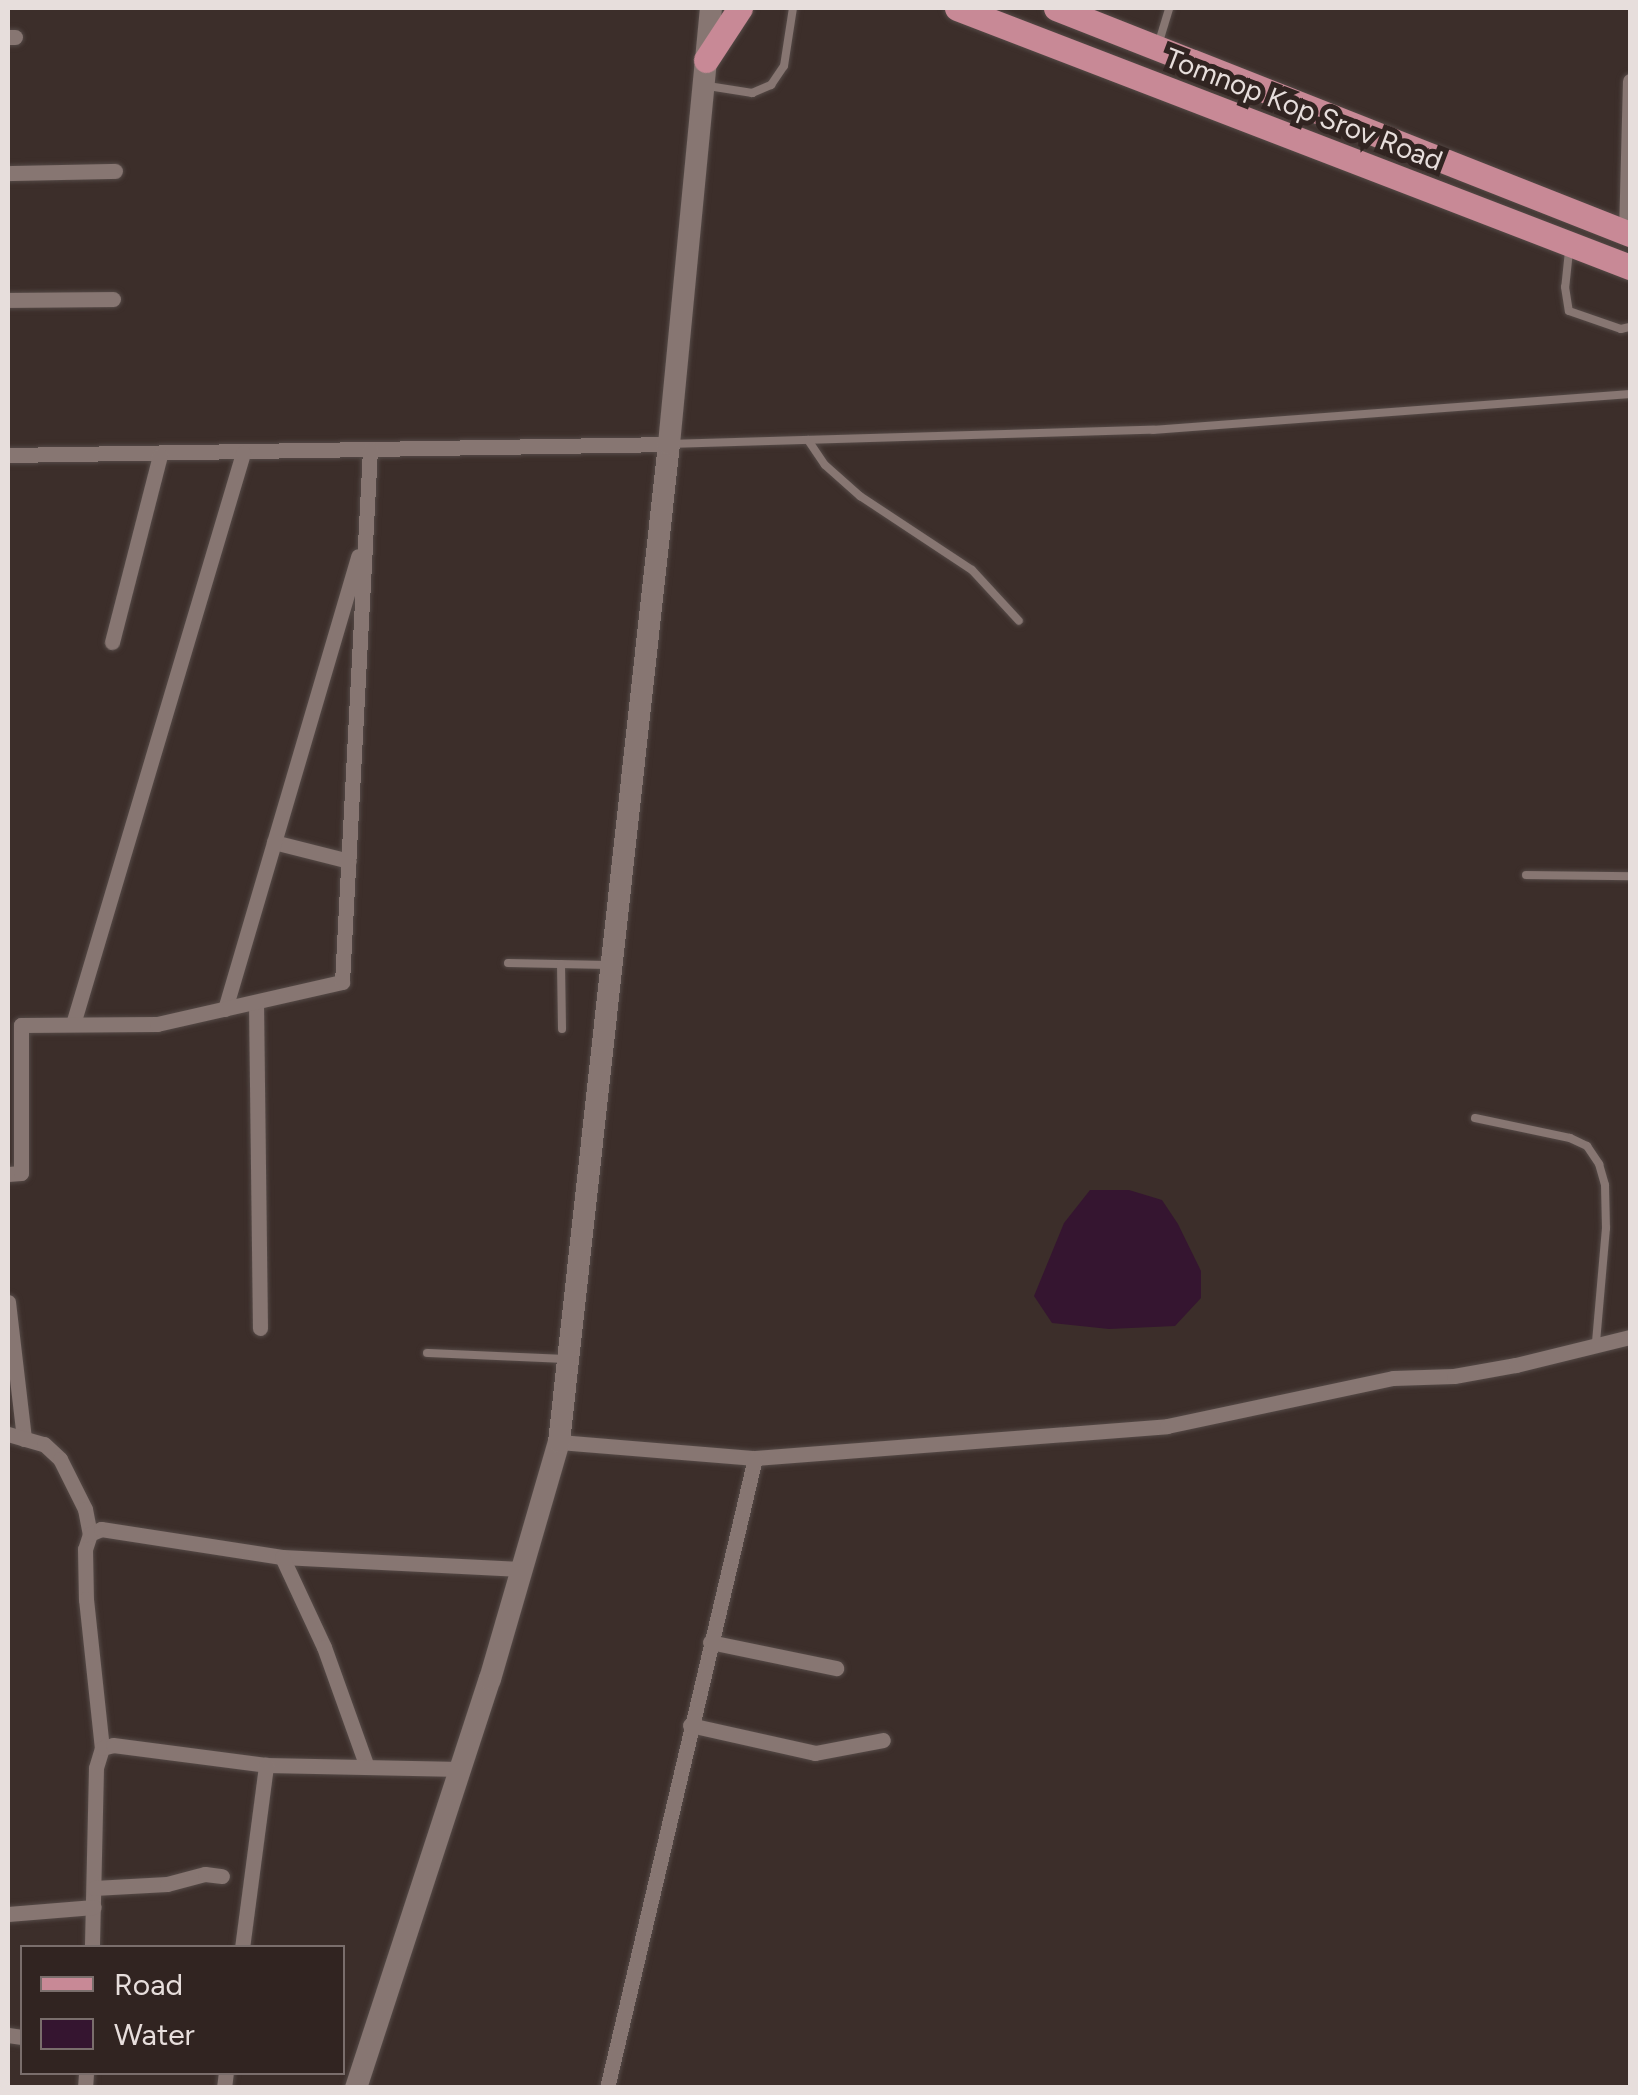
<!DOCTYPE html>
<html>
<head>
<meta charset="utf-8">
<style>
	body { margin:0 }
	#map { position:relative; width:1638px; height:2095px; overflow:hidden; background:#3c2e2a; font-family:Figtree,sans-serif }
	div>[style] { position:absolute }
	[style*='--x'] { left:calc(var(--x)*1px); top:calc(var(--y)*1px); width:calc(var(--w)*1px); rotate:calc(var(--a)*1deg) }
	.water>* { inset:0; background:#351530 }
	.roads { filter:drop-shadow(0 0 2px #554a47) drop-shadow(0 0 2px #554a47) }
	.lane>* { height:8px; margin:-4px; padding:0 4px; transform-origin:4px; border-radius:4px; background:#877672 }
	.street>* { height:15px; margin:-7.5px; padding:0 7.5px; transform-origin:7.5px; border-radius:7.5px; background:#877672 }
	.secondary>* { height:22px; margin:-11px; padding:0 11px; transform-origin:11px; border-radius:11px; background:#877672 }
	.primary>* { height:25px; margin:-12.5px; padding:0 12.5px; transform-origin:12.5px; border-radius:12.5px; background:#c88996 }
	span { translate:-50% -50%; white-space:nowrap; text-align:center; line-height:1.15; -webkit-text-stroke:10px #312421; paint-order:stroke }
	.street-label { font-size:28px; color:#e7dedc }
	.frame { position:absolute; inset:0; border:10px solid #e7dedc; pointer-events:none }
	.legend { position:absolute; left:20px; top:1945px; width:325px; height:130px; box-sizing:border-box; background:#312421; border:2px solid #7a6e6c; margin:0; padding:12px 18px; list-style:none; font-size:30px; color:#e7dedc }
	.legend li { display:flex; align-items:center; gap:20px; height:50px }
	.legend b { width:50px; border:2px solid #7a6e6c }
</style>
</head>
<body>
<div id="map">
	<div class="water">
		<i style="clip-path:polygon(1090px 1190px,1129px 1190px,1162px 1200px,1178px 1224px,1201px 1271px,1201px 1298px,1175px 1326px,1109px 1329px,1052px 1323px,1034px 1296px,1064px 1223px)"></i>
	</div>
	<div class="roads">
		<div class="lane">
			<i style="--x:1158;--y:45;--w:39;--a:-73"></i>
			<i style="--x:708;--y:86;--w:45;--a:9"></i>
			<i style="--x:752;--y:93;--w:21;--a:-23"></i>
			<i style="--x:771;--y:85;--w:23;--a:-56"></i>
			<i style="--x:784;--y:66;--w:59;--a:-81.2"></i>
			<i style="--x:1569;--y:251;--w:36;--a:96"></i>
			<i style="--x:1565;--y:287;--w:24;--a:81"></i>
			<i style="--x:1569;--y:311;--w:55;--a:19.1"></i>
			<i style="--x:1621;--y:329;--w:9;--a:-13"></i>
			<i style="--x:808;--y:440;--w:30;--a:56"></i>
			<i style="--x:825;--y:465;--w:47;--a:41.5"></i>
			<i style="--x:860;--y:496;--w:134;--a:33.5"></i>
			<i style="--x:972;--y:570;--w:69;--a:47.3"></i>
			<i style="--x:672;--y:444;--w:481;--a:-1.7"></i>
			<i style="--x:1153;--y:430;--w:478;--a:-4.3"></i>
			<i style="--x:1526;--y:875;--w:104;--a:0.6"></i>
			<i style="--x:508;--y:963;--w:100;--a:1.1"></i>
			<i style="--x:561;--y:964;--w:65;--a:89.1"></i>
			<i style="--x:1475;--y:1118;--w:97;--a:11.9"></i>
			<i style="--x:1570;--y:1138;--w:19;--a:25"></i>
			<i style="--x:1587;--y:1146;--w:22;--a:56"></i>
			<i style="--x:1599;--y:1164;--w:22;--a:74"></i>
			<i style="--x:1605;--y:1185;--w:43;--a:88.7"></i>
			<i style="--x:1606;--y:1228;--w:115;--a:95"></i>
			<i style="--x:427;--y:1353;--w:140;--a:2.5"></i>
		</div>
		<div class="street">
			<i style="--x:8;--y:37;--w:7;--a:0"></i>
			<i style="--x:8;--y:173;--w:107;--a:-1.1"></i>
			<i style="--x:1626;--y:233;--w:152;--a:-88.5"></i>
			<i style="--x:8;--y:300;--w:105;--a:-0.5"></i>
			<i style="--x:8;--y:455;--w:661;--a:-0.95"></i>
			<i style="--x:112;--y:642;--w:193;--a:-75.6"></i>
			<i style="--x:274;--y:842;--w:77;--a:14.2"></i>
			<i style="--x:256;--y:1002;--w:326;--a:89.3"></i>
			<i style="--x:225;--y:1009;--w:472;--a:-73.6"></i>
			<i style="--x:73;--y:1024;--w:596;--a:-73.42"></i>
			<i style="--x:8;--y:1174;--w:13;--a:-4"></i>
			<i style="--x:21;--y:1173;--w:148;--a:-90"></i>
			<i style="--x:21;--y:1025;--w:136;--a:-0.4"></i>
			<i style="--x:157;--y:1024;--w:190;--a:-12.8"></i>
			<i style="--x:342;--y:982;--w:533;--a:-86.99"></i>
			<i style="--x:8;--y:1302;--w:138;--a:83.3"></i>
			<i style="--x:8;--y:1434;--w:37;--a:16"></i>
			<i style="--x:44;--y:1444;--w:22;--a:43"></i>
			<i style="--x:60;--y:1459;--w:56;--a:63.4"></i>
			<i style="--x:85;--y:1509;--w:25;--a:79"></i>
			<i style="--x:90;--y:1534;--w:16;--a:108"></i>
			<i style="--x:85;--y:1549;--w:50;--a:88.9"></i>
			<i style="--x:86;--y:1599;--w:150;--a:83.9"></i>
			<i style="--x:102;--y:1748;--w:21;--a:107"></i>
			<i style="--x:96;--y:1768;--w:180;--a:91.3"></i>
			<i style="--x:559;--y:1442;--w:197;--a:4.7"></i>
			<i style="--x:755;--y:1458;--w:413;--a:-4.4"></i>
			<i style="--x:1167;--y:1426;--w:231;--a:-12"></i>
			<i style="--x:1393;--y:1378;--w:61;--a:-1.9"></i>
			<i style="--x:1454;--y:1376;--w:63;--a:-10.1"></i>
			<i style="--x:1516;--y:1365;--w:117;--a:-13.8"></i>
			<i style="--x:90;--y:1534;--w:12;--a:-24"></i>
			<i style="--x:101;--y:1529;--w:183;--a:8.8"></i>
			<i style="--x:282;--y:1557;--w:239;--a:2.9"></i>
			<i style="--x:282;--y:1557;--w:99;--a:65"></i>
			<i style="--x:324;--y:1647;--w:127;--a:70.3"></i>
			<i style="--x:710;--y:1642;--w:129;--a:11.7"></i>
			<i style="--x:690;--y:1725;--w:128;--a:12.6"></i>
			<i style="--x:815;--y:1753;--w:69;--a:-10.8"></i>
			<i style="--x:102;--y:1748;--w:11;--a:-15"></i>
			<i style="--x:113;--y:1745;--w:154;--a:7.4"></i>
			<i style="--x:266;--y:1765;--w:195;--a:1.2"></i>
			<i style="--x:94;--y:1888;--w:73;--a:-3.1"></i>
			<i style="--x:167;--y:1884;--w:39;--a:-15"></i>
			<i style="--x:205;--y:1874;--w:17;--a:7"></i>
			<i style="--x:8;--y:1914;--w:86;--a:-4.7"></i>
			<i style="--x:242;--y:1948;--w:185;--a:-82.5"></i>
			<i style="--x:8;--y:2035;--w:14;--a:8"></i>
			<i style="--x:85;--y:2088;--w:16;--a:-86"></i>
			<i style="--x:224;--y:2088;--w:16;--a:-83"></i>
			<i style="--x:607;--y:2088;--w:647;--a:-76.78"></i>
		</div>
		<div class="secondary">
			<i style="--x:356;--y:2088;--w:430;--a:-71.9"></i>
			<i style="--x:490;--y:1679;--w:247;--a:-73.8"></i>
			<i style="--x:559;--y:1442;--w:1004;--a:-83.71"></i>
			<i style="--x:669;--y:444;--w:438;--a:-84.5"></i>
		</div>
		<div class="primary">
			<i style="--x:957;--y:8;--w:721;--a:21.05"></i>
			<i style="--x:1056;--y:8;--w:617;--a:21.49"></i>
			<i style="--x:706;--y:60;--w:62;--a:-56.8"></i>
		</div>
	</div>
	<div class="street-label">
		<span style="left:1304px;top:109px;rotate:21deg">Tomnop Kop Srov Road</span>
	</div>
	<div class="frame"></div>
	<ul class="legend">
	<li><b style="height:12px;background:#c88996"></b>Road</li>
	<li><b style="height:28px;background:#351530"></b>Water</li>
	</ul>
</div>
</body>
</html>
